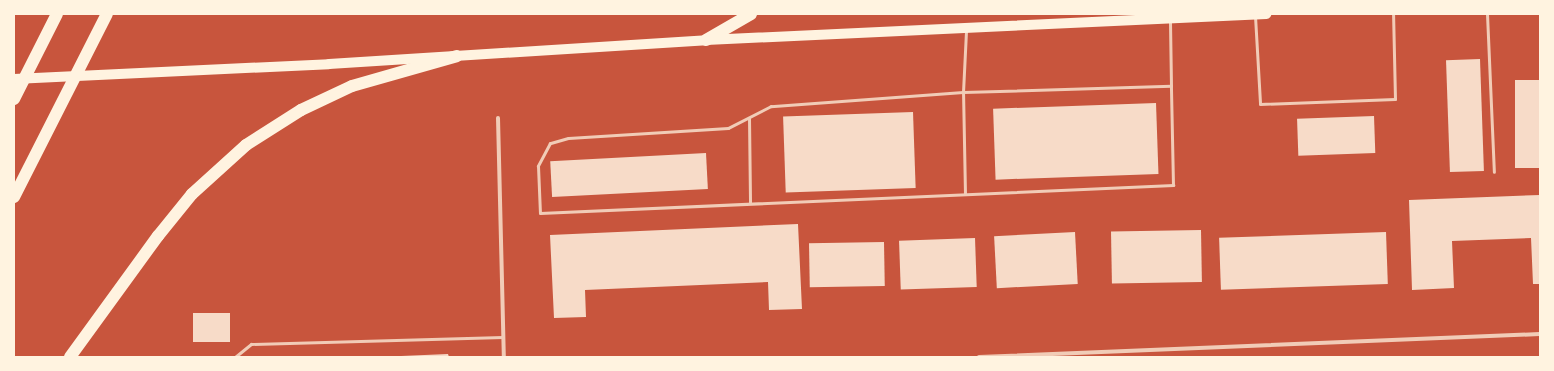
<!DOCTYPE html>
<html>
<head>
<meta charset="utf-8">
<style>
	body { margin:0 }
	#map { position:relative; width:1554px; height:371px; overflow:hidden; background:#c8553d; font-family:"Work Sans",sans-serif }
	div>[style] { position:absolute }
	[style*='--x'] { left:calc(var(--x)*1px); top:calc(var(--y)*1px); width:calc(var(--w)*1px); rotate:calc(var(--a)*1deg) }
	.building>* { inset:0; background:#f7dbc8; transform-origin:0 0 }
	.service>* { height:3px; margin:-1.5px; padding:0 1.5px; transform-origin:1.5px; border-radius:1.5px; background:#f1ccb7 }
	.minor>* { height:4px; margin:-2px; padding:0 2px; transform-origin:2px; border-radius:2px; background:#f1ccb7 }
	.primary>* { height:10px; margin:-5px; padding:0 5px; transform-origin:5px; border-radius:5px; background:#fff3e0 }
	.motorway>* { height:12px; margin:-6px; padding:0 6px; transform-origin:6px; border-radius:6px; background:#fff3e0 }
	span { translate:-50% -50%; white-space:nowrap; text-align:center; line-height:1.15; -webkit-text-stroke:4px #fff3e0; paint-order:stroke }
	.frame { position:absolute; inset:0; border:15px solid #fff3e0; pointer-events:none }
</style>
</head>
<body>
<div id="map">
	<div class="building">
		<i style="left:1480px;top:59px;width:112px;height:34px;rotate:88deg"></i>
		<i style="left:1540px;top:80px;width:88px;height:25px;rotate:90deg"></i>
		<i style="left:1156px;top:103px;width:71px;height:163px;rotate:88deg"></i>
		<i style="left:913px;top:112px;width:76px;height:130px;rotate:88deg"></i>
		<i style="left:1374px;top:116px;width:37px;height:77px;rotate:88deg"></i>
		<i style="left:706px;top:153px;width:36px;height:156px;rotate:87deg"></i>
		<i style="clip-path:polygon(1540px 195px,1540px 284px,1533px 284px,1531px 238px,1452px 241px,1454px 288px,1412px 290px,1409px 200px)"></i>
		<i style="clip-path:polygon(798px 224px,802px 309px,769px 310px,768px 282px,585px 290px,586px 317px,554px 318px,550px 235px)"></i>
		<i style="left:1201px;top:230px;width:52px;height:90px;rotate:89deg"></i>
		<i style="left:1075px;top:232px;width:52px;height:81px;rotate:87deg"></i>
		<i style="left:1386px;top:232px;width:52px;height:167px;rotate:88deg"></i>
		<i style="left:975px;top:238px;width:49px;height:76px;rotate:88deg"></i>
		<i style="left:884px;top:242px;width:44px;height:75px;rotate:89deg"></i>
		<i style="left:230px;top:313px;width:29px;height:37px;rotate:90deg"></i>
		<i style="clip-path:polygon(448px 354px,449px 357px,401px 357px,401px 356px)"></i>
	</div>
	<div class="service">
		<i style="--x:1487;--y:14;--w:158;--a:87.5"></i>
		<i style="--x:1255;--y:16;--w:88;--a:86.7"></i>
		<i style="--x:1260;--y:104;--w:135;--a:-2.1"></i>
		<i style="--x:1395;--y:99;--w:85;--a:-91.3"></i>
		<i style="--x:966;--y:31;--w:61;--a:92.8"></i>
		<i style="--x:963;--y:92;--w:208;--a:-1.7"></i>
		<i style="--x:1171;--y:86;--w:65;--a:-90.9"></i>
		<i style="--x:749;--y:118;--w:85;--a:89.3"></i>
		<i style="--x:965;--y:194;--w:102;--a:-91.1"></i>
		<i style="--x:963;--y:92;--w:193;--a:175.8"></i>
		<i style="--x:771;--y:106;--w:48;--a:152.9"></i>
		<i style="--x:728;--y:128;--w:160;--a:176.4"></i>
		<i style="--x:568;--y:138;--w:19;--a:164"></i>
		<i style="--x:550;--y:143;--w:26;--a:118"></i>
		<i style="--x:538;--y:166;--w:47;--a:87.6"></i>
		<i style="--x:540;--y:213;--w:634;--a:-2.53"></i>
		<i style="--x:1173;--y:185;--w:99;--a:-91.2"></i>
		<i style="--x:235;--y:357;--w:21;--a:-39"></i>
		<i style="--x:251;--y:344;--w:252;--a:-1.6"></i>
	</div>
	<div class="minor">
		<i style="--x:498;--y:118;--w:239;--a:88.6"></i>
		<i style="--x:979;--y:357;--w:561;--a:-2.35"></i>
	</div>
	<div class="primary">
		<i style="--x:14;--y:79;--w:315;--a:-2.7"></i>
		<i style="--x:329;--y:64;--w:378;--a:-3.6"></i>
		<i style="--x:706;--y:40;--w:561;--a:-2.66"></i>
	</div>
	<div class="motorway">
		<i style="--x:706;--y:40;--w:52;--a:-30"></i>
		<i style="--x:14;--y:99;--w:95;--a:-63.2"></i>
		<i style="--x:14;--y:197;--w:205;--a:-63.1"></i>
		<i style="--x:70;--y:357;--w:150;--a:-54"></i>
		<i style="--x:158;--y:236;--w:54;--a:-51"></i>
		<i style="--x:192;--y:194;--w:73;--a:-42.2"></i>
		<i style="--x:246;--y:145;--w:65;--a:-32.5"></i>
		<i style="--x:301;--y:110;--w:56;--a:-25.2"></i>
		<i style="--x:352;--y:86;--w:109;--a:-15.9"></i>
	</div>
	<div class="frame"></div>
</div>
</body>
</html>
